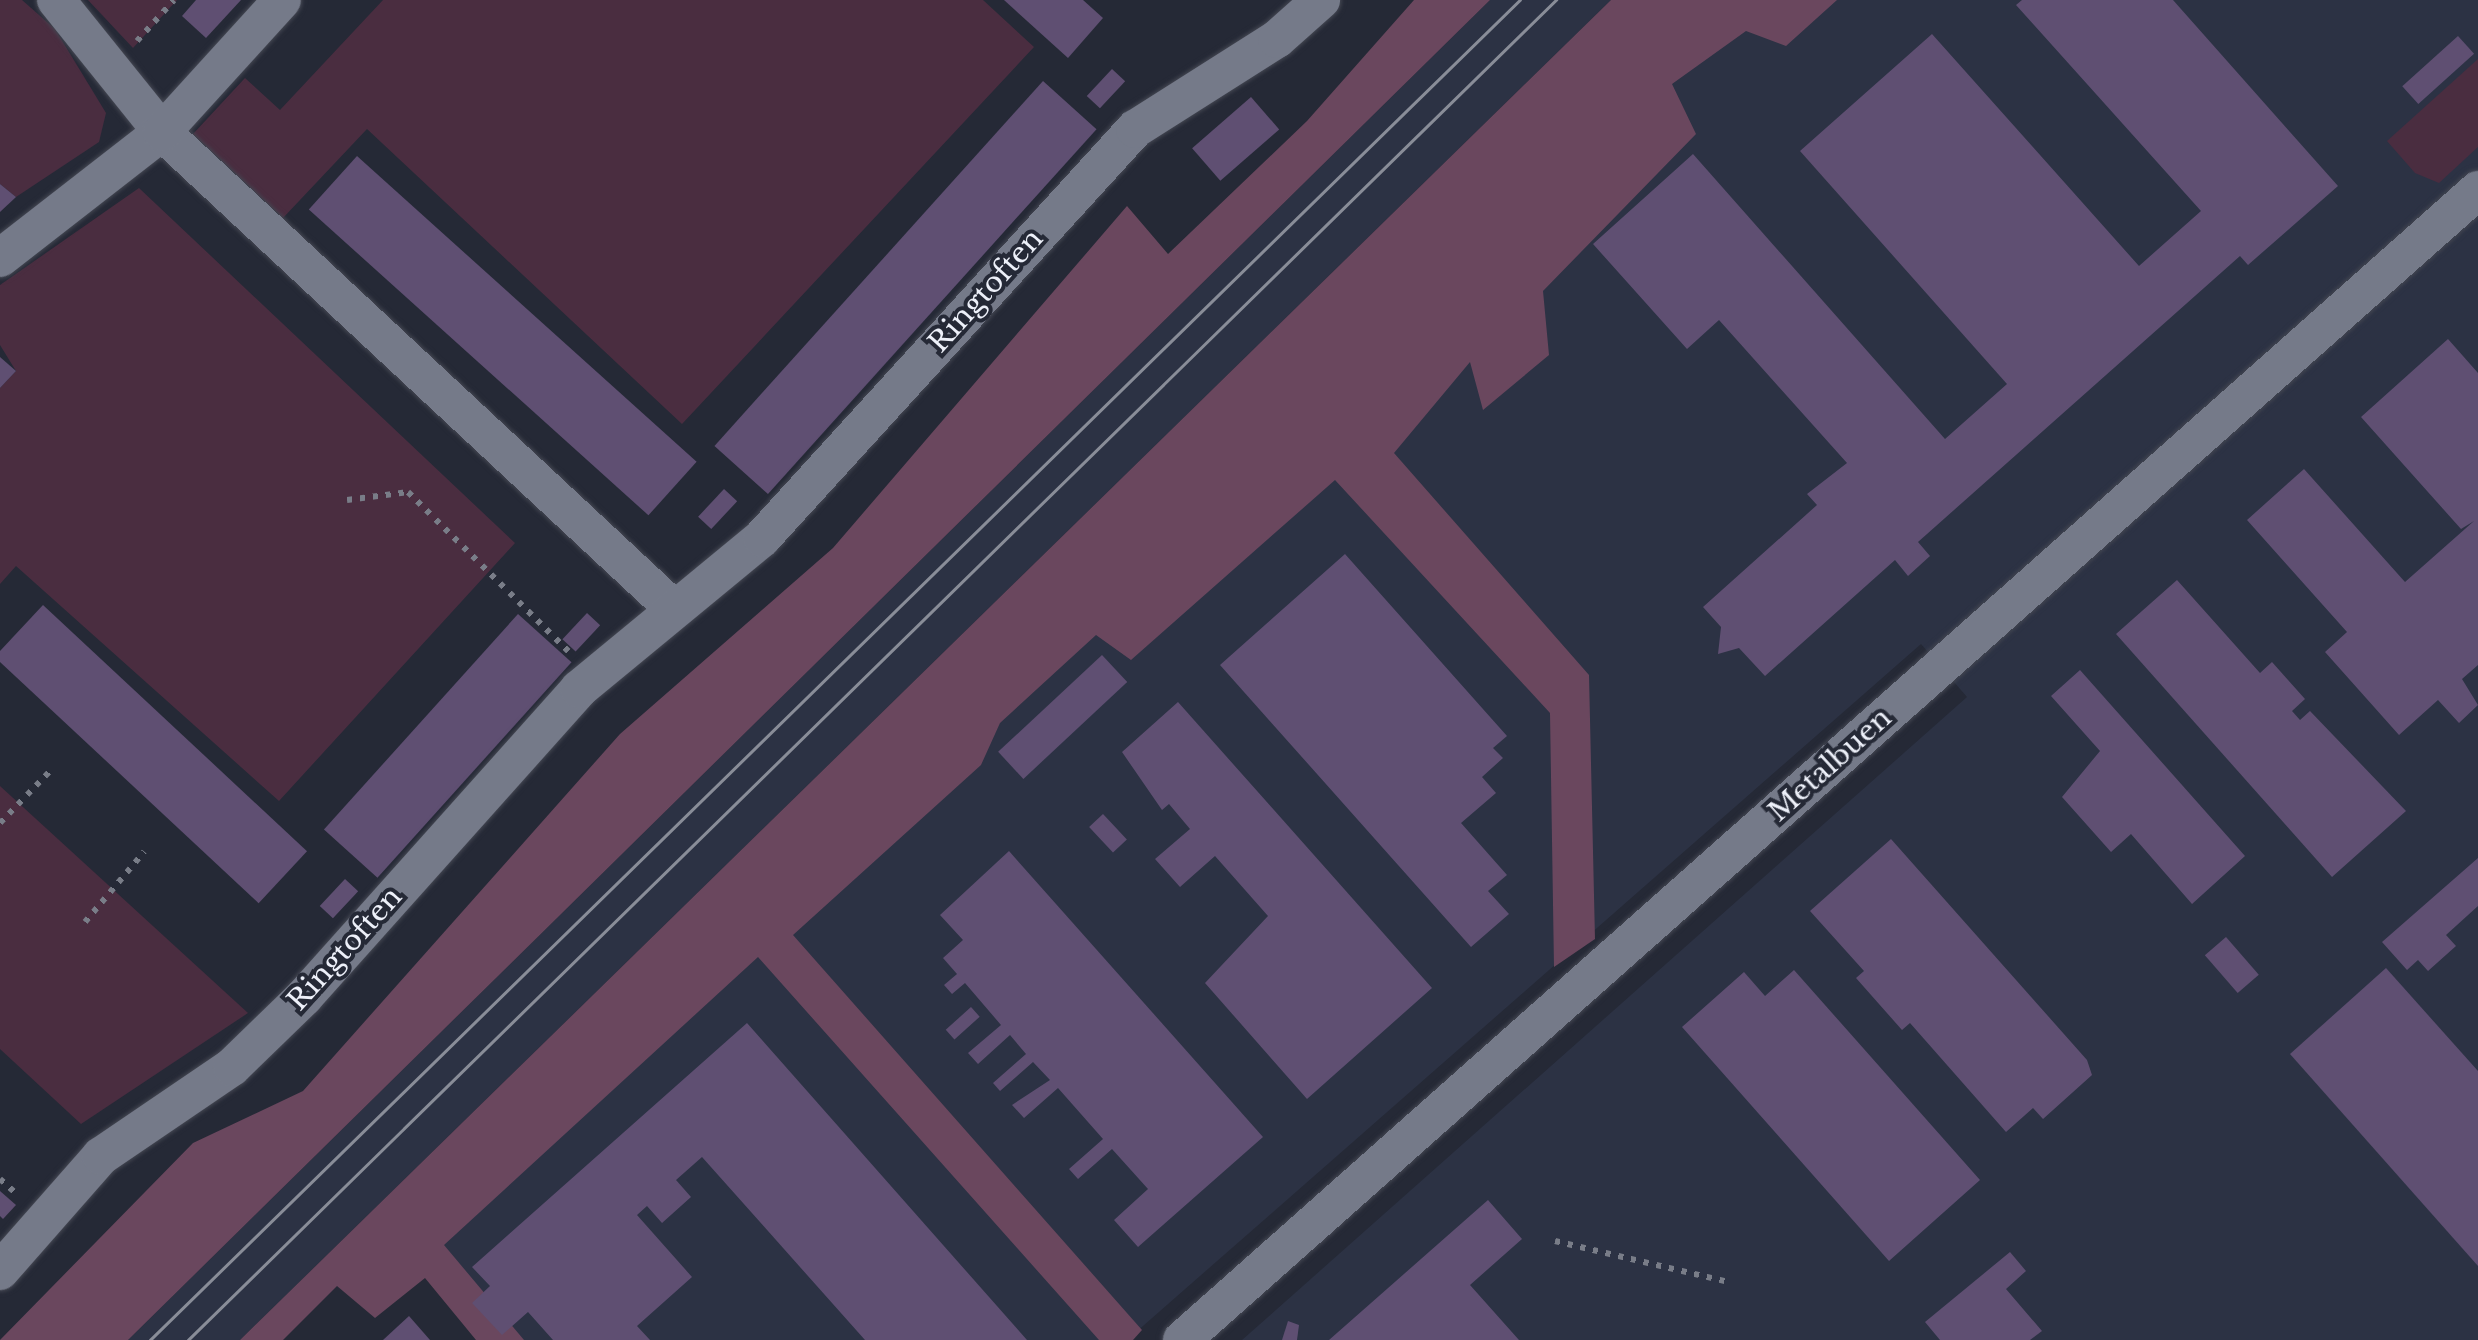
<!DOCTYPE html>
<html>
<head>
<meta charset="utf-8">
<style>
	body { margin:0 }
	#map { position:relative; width:2478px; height:1340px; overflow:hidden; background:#252936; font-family:"Libre Baskerville",serif }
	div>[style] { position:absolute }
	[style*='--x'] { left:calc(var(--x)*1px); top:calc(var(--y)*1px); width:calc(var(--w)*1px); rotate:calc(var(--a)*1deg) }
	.built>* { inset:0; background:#2c3244 }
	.green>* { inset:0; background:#4a2d40 }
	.forest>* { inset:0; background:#6a475e }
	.building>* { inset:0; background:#5f4f72; transform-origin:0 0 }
	.path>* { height:6px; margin-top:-3px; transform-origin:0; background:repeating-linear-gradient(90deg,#797d88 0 5px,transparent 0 13px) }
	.roads { filter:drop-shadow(0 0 2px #444752) drop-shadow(0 0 2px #444752) }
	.street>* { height:38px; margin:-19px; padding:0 19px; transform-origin:19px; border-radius:19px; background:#757a89 }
	.tram>* { height:2.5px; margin:-1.25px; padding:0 1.25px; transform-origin:1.25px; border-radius:1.25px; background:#898d98 }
	span { translate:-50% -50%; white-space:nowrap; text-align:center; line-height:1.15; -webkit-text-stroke:8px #252936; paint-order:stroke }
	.street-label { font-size:28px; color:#edf0f9 }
</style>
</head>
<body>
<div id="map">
	<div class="built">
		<i style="clip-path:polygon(1490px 0,1611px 0,240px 1340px,128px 1340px)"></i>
		<i style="clip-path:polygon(1666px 0,2478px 0,2478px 1340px,1242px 1340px,1967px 697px,1921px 644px,1127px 1340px,502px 1340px,389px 1226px)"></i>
	</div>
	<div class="green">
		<i style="clip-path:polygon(0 0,22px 0,55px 29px,106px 113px,99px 142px,16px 197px,0 184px)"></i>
		<i style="clip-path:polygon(88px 0,177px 0,133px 48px)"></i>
		<i style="clip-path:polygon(383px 0,983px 0,1034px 47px,682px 424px,367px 129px,283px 218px,193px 134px,245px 78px,280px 110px)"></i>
		<i style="clip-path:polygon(2478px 59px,2478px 147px,2439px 183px,2415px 173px,2387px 141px)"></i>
		<i style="clip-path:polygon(139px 188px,515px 543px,279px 801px,16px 566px,0 584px,0 388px,16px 371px,0 345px,0 285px)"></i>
		<i style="clip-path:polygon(0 786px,248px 1013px,81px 1124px,0 1049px)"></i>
	</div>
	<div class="forest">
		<i style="clip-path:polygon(1414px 0,1490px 0,128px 1340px,0 1340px,193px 1143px,303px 1091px,620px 734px,833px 548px,1127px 206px,1168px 254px,1307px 121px)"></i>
		<i style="clip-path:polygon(1611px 0,1837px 0,1786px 46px,1746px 31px,1672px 84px,1696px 134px,1543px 291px,1549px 355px,1483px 410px,1470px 362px,1394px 453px,1589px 675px,1595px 939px,1554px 967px,1550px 713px,1335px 480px,1131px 660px,1096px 635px,1000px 723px,981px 765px,793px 935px,1142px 1330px,1133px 1340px,1099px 1340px,758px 957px,444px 1245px,524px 1340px,476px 1340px,425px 1278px,375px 1318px,337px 1286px,283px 1340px,240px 1340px)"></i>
	</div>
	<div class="building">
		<i style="clip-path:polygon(196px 0,241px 0,206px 38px,182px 16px)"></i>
		<i style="clip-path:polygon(1004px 0,1083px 0,1103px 18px,1068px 58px)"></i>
		<i style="clip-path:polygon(2022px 0,2173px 0,2338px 186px,2248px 265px,2240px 256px,1918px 542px,1930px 556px,1908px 576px,1895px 560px,1765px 676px,1739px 648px,1718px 654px,1721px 627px,1703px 607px,1817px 505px,1807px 494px,1847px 463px,1719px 320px,1687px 349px,1593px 244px,1693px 154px,1945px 439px,2007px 384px,1800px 151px,1932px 34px,2139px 266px,2201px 211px,2016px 5px)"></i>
		<i style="left:2458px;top:36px;width:24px;height:75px;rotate:48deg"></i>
		<i style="left:1112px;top:69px;width:18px;height:37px;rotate:43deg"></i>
		<i style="left:1043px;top:81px;width:72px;height:491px;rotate:42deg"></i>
		<i style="left:1251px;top:97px;width:43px;height:78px;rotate:49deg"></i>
		<i style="left:357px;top:156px;width:457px;height:72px;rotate:42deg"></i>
		<i style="clip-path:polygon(0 184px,16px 197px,0 212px)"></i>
		<i style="clip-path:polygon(2448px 339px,2478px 373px,2478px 665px,2462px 679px,2478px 705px,2459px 723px,2438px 700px,2399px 735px,2325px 652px,2347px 632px,2247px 520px,2304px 469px,2405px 582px,2474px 521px,2461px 529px,2361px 417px)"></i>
		<i style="clip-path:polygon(0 357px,16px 371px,0 388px)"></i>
		<i style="left:724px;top:489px;width:18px;height:38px;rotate:43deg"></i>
		<i style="clip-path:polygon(1345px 554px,1507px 736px,1493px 748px,1503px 758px,1482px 777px,1496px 793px,1461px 823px,1507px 875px,1488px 891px,1509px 914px,1471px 947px,1220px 665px)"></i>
		<i style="clip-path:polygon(2177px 580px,2260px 673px,2272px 662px,2305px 699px,2292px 711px,2300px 720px,2310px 711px,2406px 811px,2332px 877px,2116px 634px)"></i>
		<i style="left:43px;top:605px;width:361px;height:71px;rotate:43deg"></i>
		<i style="left:587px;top:613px;width:18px;height:36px;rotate:43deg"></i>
		<i style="left:518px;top:614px;width:72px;height:290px;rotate:42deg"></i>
		<i style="left:1102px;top:655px;width:37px;height:142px;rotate:47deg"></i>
		<i style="clip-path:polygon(2080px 670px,2245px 856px,2192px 904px,2131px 834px,2111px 852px,2062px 797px,2100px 751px,2051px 696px)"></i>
		<i style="clip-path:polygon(1178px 702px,1432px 988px,1307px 1099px,1205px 983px,1268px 916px,1215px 856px,1180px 887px,1155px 859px,1190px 829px,1169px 804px,1162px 810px,1122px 752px)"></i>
		<i style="left:1103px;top:814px;width:35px;height:19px;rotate:47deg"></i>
		<i style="clip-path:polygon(1891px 839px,2087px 1060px,2092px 1075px,2043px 1119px,2033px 1108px,2006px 1132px,1910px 1023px,1902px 1030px,1856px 978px,1864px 971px,1810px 911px)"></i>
		<i style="clip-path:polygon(1009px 851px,1263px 1137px,1138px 1247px,1114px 1220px,1148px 1189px,1112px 1149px,1078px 1179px,1069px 1169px,1103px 1139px,1058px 1088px,1024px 1118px,1012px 1105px,1050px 1080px,1033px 1062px,1000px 1091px,993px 1083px,1026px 1054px,1010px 1035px,978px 1064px,968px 1053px,1001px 1025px,965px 983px,952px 994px,944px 985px,957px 974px,943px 958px,963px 940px,940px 915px)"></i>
		<i style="clip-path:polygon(2478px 858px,2478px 906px,2446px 935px,2456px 946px,2428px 971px,2418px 960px,2407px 970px,2382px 942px)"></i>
		<i style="left:345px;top:879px;width:18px;height:37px;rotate:43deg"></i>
		<i style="left:2226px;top:937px;width:50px;height:28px;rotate:49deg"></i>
		<i style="clip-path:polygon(2386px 968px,2478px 1071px,2478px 1266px,2290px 1054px)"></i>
		<i style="clip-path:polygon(1794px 970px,1980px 1180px,1889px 1261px,1682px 1027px,1744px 972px,1765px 996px)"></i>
		<i style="left:971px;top:1007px;width:13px;height:34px;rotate:48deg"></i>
		<i style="clip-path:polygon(747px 1023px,1027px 1340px,865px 1340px,702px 1157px,676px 1180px,691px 1197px,662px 1223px,647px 1206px,637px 1215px,692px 1277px,637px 1326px,650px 1340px,553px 1340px,528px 1312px,502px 1335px,472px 1303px,490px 1286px,472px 1267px)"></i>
		<i style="clip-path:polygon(0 1191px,16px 1205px,3px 1219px,0 1216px)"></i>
		<i style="clip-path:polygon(1488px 1200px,1522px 1239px,1470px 1285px,1519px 1340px,1329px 1340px)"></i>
		<i style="clip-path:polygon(2010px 1252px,2026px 1271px,2006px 1289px,2042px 1331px,2030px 1340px,1940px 1340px,1925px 1322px)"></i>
		<i style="clip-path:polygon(409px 1316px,430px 1340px,383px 1340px)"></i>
		<i style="clip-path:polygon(1288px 1321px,1299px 1325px,1297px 1340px,1282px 1340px)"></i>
	</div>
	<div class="path">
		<i style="--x:137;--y:41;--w:55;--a:-47.9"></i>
		<i style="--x:347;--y:500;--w:62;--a:-7.5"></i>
		<i style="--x:408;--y:492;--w:226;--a:44.8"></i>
		<i style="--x:0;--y:823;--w:75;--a:-46.1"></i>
		<i style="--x:85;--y:922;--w:92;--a:-49.9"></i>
		<i style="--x:0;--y:1179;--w:25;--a:42"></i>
		<i style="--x:1555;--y:1241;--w:179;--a:13.3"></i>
	</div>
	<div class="roads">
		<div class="street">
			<i style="--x:56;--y:0;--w:169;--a:51.2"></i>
			<i style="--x:162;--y:132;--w:700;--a:42.97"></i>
			<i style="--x:0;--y:258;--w:205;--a:-37.9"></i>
			<i style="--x:162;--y:132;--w:178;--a:-47.7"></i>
			<i style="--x:0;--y:1271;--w:153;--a:-48.7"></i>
			<i style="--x:101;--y:1156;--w:158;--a:-34.2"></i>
			<i style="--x:232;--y:1067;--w:100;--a:-44.2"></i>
			<i style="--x:304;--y:997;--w:413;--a:-48.2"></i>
			<i style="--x:579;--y:689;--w:237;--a:-39.5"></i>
			<i style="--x:762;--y:538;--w:554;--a:-47.64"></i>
			<i style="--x:1135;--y:129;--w:168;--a:-32.4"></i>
			<i style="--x:1277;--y:39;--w:59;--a:-41.6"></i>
			<i style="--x:1182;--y:1340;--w:1733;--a:-41.58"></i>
		</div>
	</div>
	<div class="tram">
		<i style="--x:150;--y:1340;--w:1916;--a:-44.37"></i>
		<i style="--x:188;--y:1340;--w:1915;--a:-44.41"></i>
	</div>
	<div class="street-label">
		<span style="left:986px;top:291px;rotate:-48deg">Ringtoften</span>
		<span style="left:1830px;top:765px;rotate:-42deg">Metalbuen</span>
		<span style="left:345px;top:949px;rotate:-48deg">Ringtoften</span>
	</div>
</div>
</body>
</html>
